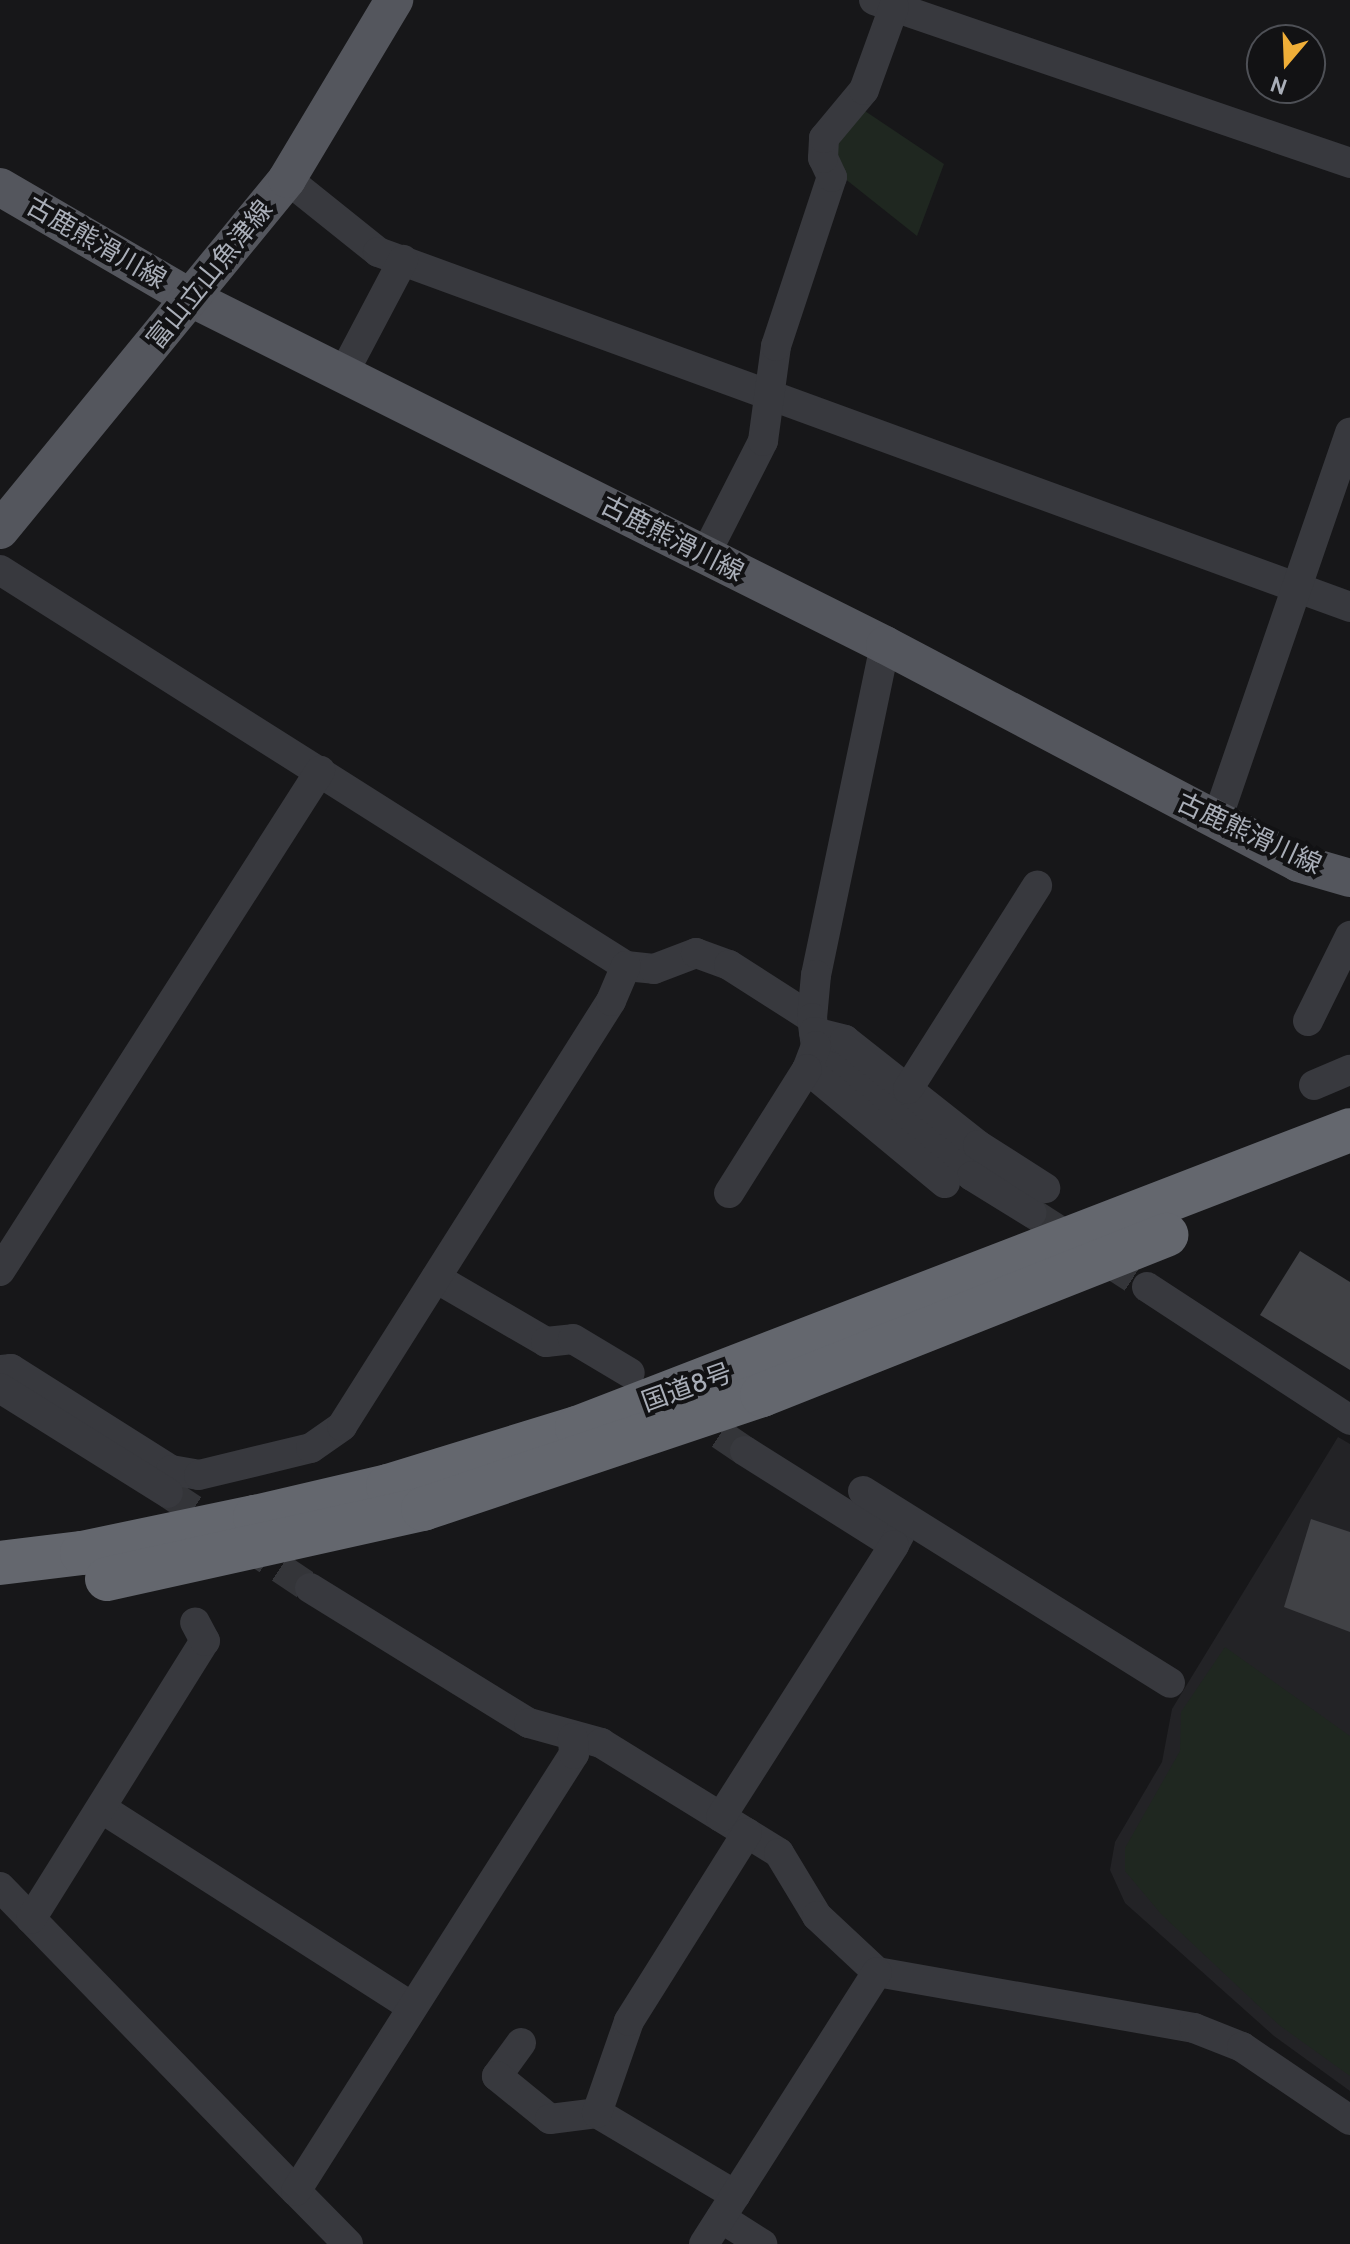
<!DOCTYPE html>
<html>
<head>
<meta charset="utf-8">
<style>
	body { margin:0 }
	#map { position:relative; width:1350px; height:2244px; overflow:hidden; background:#171719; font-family:Cabin,"Noto Sans JP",sans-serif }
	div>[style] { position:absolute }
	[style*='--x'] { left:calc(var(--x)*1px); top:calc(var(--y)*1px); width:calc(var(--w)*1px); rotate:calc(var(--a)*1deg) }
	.built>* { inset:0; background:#232326 }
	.green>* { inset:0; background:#1f2720 }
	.building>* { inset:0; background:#414246 }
	.minor-tunnel>* { height:30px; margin-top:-15px; transform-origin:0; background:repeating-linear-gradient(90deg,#343539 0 30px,transparent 0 45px) }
	.minor>* { height:30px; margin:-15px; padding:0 15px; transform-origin:15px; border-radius:15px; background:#38393e }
	.major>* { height:38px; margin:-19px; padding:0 19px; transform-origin:19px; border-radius:19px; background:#54565d }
	.highway>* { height:44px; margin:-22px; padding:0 22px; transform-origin:22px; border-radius:22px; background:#64676e }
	span { translate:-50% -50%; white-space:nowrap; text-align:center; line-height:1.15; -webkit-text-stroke:8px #121214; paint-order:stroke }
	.street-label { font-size:26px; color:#a9aeb8 }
	.north { position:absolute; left:1246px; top:24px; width:80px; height:80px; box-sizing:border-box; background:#121214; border:2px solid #4e5056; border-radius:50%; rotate:199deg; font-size:22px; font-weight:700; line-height:32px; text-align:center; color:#a9aeb8 }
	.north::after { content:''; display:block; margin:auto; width:28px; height:36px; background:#efae38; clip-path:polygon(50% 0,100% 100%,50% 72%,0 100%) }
</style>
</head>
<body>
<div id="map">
	<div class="built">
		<i style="clip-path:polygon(1338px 1437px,1350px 1444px,1350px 2091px,1274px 2036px,1125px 1903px,1110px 1870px,1115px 1842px,1162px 1762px,1172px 1709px)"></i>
	</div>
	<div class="green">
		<i style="clip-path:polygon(862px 109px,944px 164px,917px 236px,839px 174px,829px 158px)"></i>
		<i style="clip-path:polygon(1225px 1647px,1350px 1736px,1350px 2076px,1279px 2025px,1161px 1914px,1125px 1871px,1125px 1848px,1180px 1751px,1181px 1712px)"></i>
	</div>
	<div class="building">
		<i style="clip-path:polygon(1300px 1251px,1350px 1282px,1350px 1370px,1260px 1315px)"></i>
		<i style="clip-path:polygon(1311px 1519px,1350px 1532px,1350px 1632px,1284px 1607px)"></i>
	</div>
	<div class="minor-tunnel">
		<i style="--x:1032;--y:1213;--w:137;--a:32.8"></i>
		<i style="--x:683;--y:1409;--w:75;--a:34.1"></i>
		<i style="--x:168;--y:1493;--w:171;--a:33.8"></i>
	</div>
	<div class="minor">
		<i style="--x:874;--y:0;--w:503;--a:18.9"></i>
		<i style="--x:287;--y:179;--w:117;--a:38.7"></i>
		<i style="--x:378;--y:252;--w:1035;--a:20.06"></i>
		<i style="--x:343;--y:374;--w:129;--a:-62.2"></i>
		<i style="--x:705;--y:555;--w:128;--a:-63"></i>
		<i style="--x:763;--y:441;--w:96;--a:-82.2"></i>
		<i style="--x:776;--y:346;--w:178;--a:-71.7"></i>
		<i style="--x:832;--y:177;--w:21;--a:-115"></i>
		<i style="--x:823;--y:158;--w:20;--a:-87"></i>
		<i style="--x:824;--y:138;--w:62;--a:-50.2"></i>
		<i style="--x:864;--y:90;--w:88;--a:-70.1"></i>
		<i style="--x:0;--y:570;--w:741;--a:32.32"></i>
		<i style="--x:626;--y:966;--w:28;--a:6"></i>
		<i style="--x:654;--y:969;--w:45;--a:-20.9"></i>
		<i style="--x:696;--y:953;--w:35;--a:20"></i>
		<i style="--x:729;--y:965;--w:98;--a:32.6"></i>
		<i style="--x:885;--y:645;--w:337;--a:101.8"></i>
		<i style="--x:816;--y:975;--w:43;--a:95.3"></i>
		<i style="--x:812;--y:1018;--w:28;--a:82"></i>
		<i style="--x:816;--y:1046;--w:203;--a:39.8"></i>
		<i style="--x:972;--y:1176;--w:70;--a:31.7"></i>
		<i style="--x:1216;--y:822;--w:412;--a:-71"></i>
		<i style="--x:1308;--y:1021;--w:95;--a:-63.7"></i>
		<i style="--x:814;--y:1032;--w:32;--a:14"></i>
		<i style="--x:845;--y:1040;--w:169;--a:38.3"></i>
		<i style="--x:978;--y:1145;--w:80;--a:32.7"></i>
		<i style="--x:816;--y:1046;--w:25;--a:111"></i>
		<i style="--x:807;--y:1069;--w:179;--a:39.6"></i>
		<i style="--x:1314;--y:1085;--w:39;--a:-23"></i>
		<i style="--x:908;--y:1089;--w:241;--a:-57.6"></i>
		<i style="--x:729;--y:1193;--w:146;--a:-57.8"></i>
		<i style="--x:0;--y:1271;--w:594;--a:-57.38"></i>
		<i style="--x:436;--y:1278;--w:127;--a:30.2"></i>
		<i style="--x:546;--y:1342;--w:27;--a:-6"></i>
		<i style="--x:573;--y:1339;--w:66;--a:30.8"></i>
		<i style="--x:1147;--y:1287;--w:243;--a:33.2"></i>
		<i style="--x:0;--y:1370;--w:11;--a:-5"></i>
		<i style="--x:11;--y:1369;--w:189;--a:32.3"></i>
		<i style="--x:171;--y:1470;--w:28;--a:10"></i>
		<i style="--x:199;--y:1475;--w:115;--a:-13.6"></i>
		<i style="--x:311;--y:1448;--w:38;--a:-35"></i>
		<i style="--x:342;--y:1426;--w:503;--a:-57.67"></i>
		<i style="--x:611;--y:1001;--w:38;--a:-67"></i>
		<i style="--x:0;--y:1388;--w:198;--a:32"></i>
		<i style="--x:745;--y:1451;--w:176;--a:32.2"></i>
		<i style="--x:894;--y:1545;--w:17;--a:-62"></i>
		<i style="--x:863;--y:1491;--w:362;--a:32"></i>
		<i style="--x:310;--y:1588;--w:257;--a:31.7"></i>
		<i style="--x:529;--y:1723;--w:75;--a:15.5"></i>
		<i style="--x:601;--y:1743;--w:209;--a:31.7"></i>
		<i style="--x:779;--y:1853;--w:74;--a:58.9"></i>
		<i style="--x:817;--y:1916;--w:82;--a:43"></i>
		<i style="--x:877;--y:1972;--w:322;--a:10"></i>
		<i style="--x:1194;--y:2028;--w:52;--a:21.6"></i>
		<i style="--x:1242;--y:2047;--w:130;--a:34.1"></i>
		<i style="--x:101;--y:1808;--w:368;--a:32.6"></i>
		<i style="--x:721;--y:1817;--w:322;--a:-57.5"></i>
		<i style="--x:0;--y:1887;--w:424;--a:45.8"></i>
		<i style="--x:31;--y:1919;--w:328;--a:-58"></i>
		<i style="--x:205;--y:1641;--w:21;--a:-118"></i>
		<i style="--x:521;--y:2043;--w:41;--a:126"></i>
		<i style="--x:497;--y:2076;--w:68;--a:39.1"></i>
		<i style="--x:550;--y:2119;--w:47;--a:-7.3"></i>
		<i style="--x:597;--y:2113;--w:161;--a:30.7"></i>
		<i style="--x:597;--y:2113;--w:97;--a:-70.8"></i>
		<i style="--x:629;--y:2021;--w:222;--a:-57.9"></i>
		<i style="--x:721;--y:2218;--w:49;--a:32.4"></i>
		<i style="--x:348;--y:2244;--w:74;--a:-134.5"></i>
		<i style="--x:296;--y:2191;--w:518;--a:-57.54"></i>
		<i style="--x:574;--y:1754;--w:16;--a:-94"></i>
		<i style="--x:704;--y:2244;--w:322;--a:-57.5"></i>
	</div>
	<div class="major">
		<i style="--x:0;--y:187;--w:221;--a:30.2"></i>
		<i style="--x:191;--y:298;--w:776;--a:26.57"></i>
		<i style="--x:885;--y:645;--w:467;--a:27.8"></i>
		<i style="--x:1298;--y:863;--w:54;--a:16.1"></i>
		<i style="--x:0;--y:530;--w:453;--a:-50.7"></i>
		<i style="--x:287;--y:179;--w:209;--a:-59.1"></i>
	</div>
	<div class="highway">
		<i style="--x:0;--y:1563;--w:83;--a:-7"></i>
		<i style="--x:82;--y:1553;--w:177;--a:-11.8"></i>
		<i style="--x:255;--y:1517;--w:137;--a:-13.1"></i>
		<i style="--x:388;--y:1486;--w:198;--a:-17.1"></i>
		<i style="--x:577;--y:1428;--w:828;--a:-21.08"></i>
		<i style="--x:107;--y:1579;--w:324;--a:-12.5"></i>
		<i style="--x:423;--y:1509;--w:358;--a:-18.6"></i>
		<i style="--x:762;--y:1395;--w:435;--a:-21.6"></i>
	</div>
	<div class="street-label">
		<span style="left:96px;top:243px;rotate:30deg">古鹿熊滑川線</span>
		<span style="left:210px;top:275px;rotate:-51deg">富山立山魚津線</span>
		<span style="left:672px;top:539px;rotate:27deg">古鹿熊滑川線</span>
		<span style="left:1249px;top:834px;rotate:25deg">古鹿熊滑川線</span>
		<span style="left:687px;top:1388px;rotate:-20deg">国道8号</span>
	</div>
	<div class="north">N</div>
</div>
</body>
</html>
